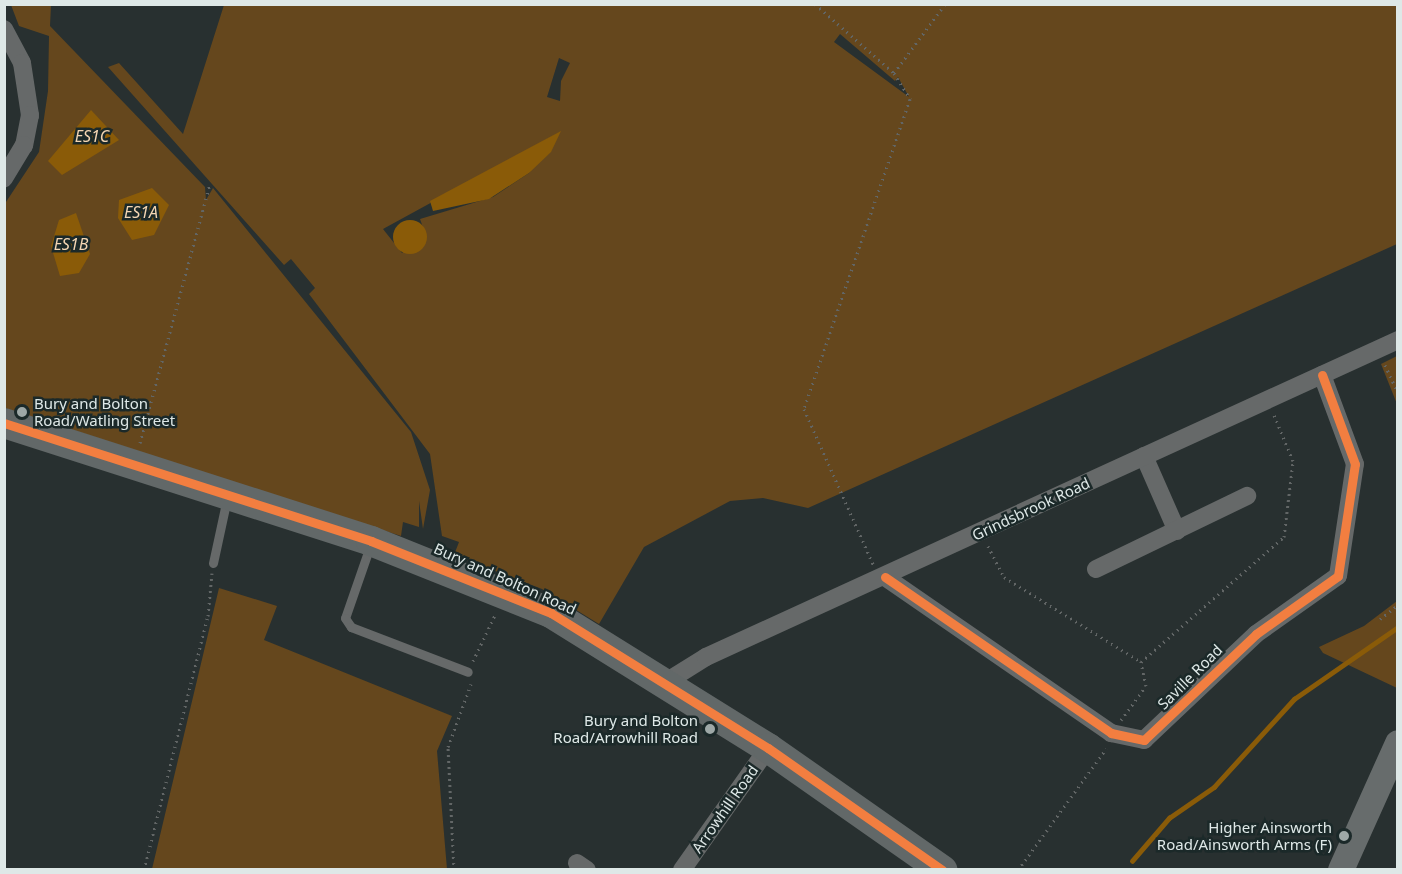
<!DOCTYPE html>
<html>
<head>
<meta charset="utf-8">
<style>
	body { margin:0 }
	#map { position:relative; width:1402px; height:874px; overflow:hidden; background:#283030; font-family:"Noto Sans",sans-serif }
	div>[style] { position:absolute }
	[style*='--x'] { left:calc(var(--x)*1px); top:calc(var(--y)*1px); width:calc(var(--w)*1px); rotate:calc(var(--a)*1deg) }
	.green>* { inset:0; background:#65471d }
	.water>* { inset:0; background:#8a5b08 }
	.round { border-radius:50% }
	.stream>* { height:4.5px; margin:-2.25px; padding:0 2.25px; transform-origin:2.25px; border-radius:2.25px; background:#8a5b08 }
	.path>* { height:3px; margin-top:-1.5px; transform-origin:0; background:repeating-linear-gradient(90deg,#626666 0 1.5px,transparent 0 6px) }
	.service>* { height:9px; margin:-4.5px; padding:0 4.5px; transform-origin:4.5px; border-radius:4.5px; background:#666969 }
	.minor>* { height:18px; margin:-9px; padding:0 9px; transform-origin:9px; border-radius:9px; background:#666969 }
	.secondary>* { height:26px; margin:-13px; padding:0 13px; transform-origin:13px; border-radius:13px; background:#676c6c }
	.trunk>* { height:30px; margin:-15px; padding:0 15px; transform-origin:15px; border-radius:15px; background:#626868 }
	.cycleway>* { height:9px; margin:-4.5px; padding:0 4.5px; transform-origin:4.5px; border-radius:4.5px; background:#f27e40 }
	.dots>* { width:16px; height:16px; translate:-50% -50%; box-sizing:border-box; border:3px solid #1b2929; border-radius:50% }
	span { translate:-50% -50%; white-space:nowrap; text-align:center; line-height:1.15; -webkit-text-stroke:5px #1b2929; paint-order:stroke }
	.poi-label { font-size:15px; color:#dee8e7 }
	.left { translate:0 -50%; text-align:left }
	.right { translate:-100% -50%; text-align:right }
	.street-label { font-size:15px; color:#dee8e7 }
	.water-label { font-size:16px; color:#f4d6b3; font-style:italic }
	.frame { position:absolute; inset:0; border:6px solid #dee8e7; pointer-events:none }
</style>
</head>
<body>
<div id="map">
	<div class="green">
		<i style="clip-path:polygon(11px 5px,51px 5px,50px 26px,205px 187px,206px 200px,213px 188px,411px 432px,430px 490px,423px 529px,419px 501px,419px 527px,403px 522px,401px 536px,5px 408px,4px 205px,39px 152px,48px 91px,49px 36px,19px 26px)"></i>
		<i style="clip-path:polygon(evenodd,224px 5px,1397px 5px,1397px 244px,808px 508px,763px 498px,730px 501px,644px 547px,599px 624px,542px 589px,454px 555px,459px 542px,442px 536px,430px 454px,309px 294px,315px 288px,291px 259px,284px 265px,108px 67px,119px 63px,183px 134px,224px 5px,840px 34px,895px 81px,898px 77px,909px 97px,834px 42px,840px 34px,224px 5px,559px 58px,570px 63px,561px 81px,560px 101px,547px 97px,559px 58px,224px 5px,560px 132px,529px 173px,493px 197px,420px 219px,426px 236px,402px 253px,383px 229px,560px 132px)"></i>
		<i style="clip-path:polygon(1397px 356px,1397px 404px,1381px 364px)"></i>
		<i style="clip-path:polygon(219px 588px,277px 606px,264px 640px,452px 716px,437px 751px,447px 869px,152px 869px)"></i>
		<i style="clip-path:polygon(1397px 601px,1397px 688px,1323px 653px,1319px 647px,1364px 626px)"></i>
	</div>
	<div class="water">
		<i style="clip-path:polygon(91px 110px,119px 140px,62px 175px,48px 161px)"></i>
		<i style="clip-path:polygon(561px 131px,551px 152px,529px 173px,489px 199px,433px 211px,430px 201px)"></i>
		<i style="clip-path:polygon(152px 188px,169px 205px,154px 235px,132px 240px,118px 218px,119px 200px)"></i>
		<i style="clip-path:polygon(76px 213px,90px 254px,79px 273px,60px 276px,51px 246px,59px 220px)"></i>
		<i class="round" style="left:393px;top:220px;width:34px;height:34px"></i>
	</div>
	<div class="stream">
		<i style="--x:1132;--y:861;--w:57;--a:-49.3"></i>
		<i style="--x:1169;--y:818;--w:55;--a:-34.6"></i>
		<i style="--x:1214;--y:787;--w:119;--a:-47.7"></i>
		<i style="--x:1294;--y:699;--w:126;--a:-34.7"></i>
	</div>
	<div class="path">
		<i style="--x:815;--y:4;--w:105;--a:41.1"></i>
		<i style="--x:894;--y:73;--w:31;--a:58"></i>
		<i style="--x:910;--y:99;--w:328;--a:108.9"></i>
		<i style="--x:804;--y:409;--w:170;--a:66"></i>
		<i style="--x:894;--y:73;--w:86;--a:-53.5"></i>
		<i style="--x:1385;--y:365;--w:31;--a:65"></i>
		<i style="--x:140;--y:443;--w:268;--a:-74.9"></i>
		<i style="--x:988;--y:546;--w:35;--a:63"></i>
		<i style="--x:1004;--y:577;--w:161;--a:31.8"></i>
		<i style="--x:1380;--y:619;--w:23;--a:-38"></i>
		<i style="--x:473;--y:661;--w:53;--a:-64.4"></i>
		<i style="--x:1121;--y:720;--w:42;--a:-53.7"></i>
		<i style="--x:1146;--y:686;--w:25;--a:-102"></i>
		<i style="--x:1141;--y:662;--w:190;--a:-41.2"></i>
		<i style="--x:1284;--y:537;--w:77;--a:-83.2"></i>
		<i style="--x:1293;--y:461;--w:50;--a:-112.4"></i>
		<i style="--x:144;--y:870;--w:262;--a:-75.9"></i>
		<i style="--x:208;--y:616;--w:43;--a:-84.7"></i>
		<i style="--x:454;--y:870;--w:123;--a:-92.8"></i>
		<i style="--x:448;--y:747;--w:67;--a:-69.9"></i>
		<i style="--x:1018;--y:870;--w:150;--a:-54"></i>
	</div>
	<div class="service">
		<i style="--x:370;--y:546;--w:76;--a:109.1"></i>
		<i style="--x:345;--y:618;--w:11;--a:56"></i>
		<i style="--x:351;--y:627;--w:125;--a:21"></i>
		<i style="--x:213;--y:563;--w:66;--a:-77.8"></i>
	</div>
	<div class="minor">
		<i style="--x:4;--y:29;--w:38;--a:62"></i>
		<i style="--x:22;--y:63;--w:53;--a:81.3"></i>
		<i style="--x:30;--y:115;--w:31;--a:101"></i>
		<i style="--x:24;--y:145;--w:39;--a:121"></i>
		<i style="--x:1144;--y:456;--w:82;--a:66.3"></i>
		<i style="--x:1096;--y:569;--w:168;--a:-25.8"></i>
		<i style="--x:885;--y:577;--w:275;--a:34.6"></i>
		<i style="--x:1111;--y:733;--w:34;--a:12"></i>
		<i style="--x:1144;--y:740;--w:154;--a:-43.4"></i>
		<i style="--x:1256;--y:634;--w:100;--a:-35.3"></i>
		<i style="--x:1338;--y:576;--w:113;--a:-81.4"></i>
		<i style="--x:1355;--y:464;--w:95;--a:-110.3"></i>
		<i style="--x:666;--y:682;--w:47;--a:-32"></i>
		<i style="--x:706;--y:657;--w:761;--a:-24.61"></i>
		<i style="--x:577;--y:863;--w:12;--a:35"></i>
		<i style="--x:682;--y:870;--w:149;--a:-54.8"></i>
	</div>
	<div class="secondary">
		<i style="--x:1341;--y:870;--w:139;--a:-65.8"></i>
	</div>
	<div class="trunk">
		<i style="--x:4;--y:423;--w:386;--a:17.8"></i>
		<i style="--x:371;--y:541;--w:194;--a:21.8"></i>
		<i style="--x:551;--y:613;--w:256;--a:31.9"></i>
		<i style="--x:768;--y:748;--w:213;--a:35"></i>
	</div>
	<div class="cycleway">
		<i style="--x:4;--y:423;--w:386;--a:17.8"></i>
		<i style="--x:371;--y:541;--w:194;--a:21.8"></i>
		<i style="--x:551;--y:613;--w:256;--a:31.9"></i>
		<i style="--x:768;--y:748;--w:213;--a:35"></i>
		<i style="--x:885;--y:577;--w:275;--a:34.6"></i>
		<i style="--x:1111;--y:733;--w:34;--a:12"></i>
		<i style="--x:1144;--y:740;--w:154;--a:-43.4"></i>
		<i style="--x:1256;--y:634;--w:100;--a:-35.3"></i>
		<i style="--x:1338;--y:576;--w:113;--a:-81.4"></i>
		<i style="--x:1355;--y:464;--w:95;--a:-110.3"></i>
	</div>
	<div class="dots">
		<i style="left:22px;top:412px;background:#9ea8a7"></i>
		<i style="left:710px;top:729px;background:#9ea8a7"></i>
		<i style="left:1344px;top:836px;background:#9ea8a7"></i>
	</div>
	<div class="poi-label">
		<span class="left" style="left:34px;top:412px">Bury and Bolton<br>Road/Watling Street</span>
		<span class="right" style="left:698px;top:729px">Bury and Bolton<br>Road/Arrowhill Road</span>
		<span class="right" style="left:1332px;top:836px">Higher Ainsworth<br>Road/Ainsworth Arms (F)</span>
	</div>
	<div class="street-label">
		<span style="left:1031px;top:509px;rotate:-25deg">Grindsbrook Road</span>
		<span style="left:505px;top:579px;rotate:24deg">Bury and Bolton Road</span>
		<span style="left:1190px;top:677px;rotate:-45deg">Saville Road</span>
		<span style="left:725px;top:809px;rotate:-55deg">Arrowhill Road</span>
	</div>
	<div class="water-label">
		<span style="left:92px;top:136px">ES1C</span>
		<span style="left:141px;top:212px">ES1A</span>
		<span style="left:71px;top:244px">ES1B</span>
	</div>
	<div class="frame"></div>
</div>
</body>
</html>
